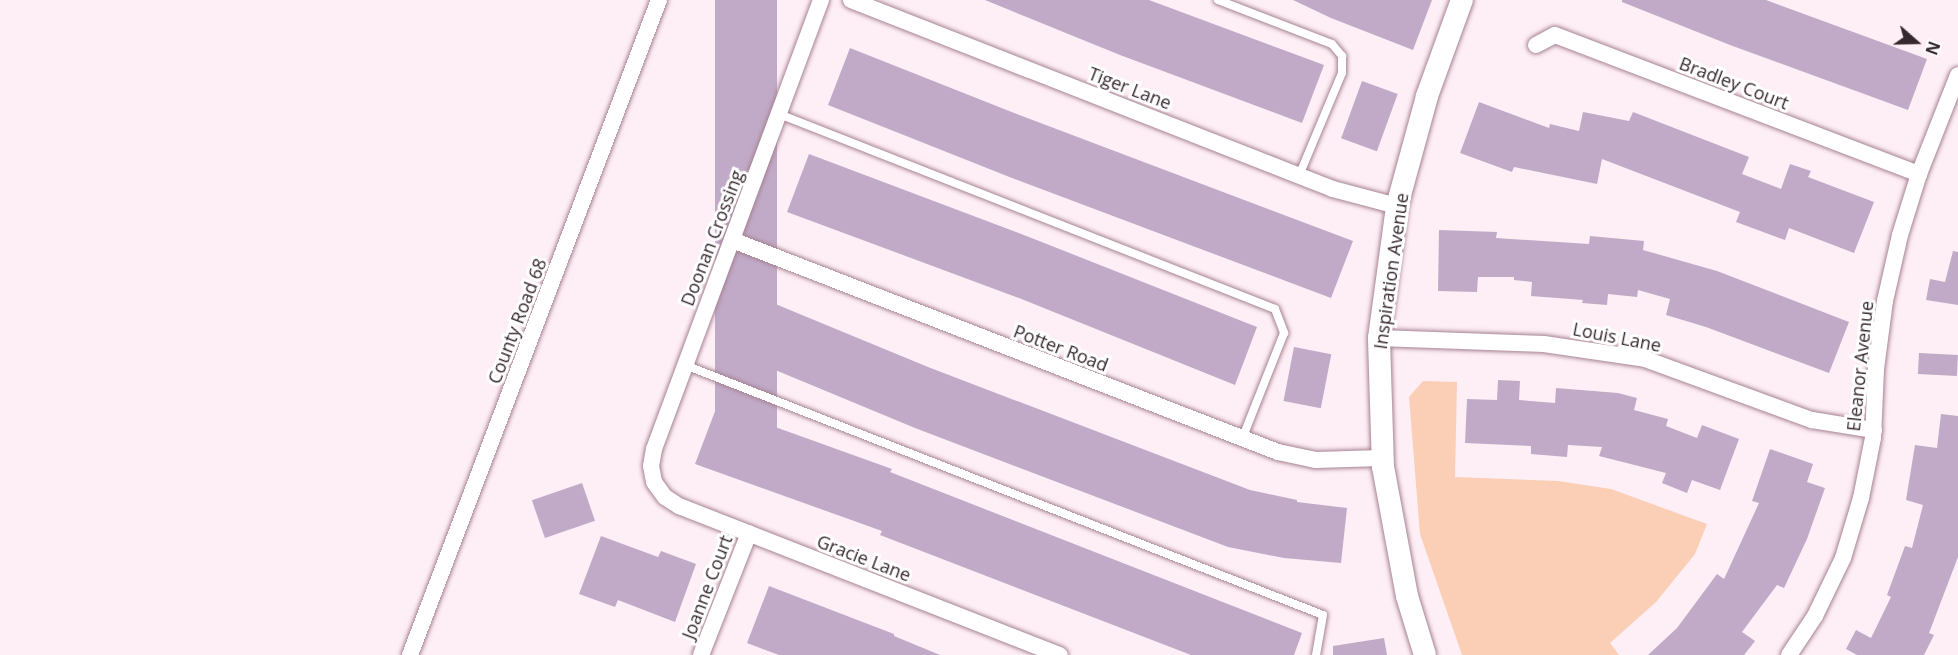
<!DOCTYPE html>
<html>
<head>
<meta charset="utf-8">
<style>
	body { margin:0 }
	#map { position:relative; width:1958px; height:655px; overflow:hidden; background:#feeef5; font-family:"Open Sans",sans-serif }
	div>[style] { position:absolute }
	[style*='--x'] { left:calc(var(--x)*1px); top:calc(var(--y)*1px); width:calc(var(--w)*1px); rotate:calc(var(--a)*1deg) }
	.green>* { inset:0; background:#fbceb6 }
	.building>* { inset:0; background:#c1aac8; transform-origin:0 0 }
	.roads { filter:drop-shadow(0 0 2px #a68393) drop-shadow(0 0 2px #a68393) }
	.lane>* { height:8px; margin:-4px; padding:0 4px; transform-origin:4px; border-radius:4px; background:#fff }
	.street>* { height:16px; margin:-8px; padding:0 8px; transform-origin:8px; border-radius:8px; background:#fff }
	.secondary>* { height:22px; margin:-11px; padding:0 11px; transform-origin:11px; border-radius:11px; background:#fff }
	span { translate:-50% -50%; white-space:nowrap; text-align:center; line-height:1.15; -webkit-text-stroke:6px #fff; paint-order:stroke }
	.street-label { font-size:18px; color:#36282f }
	.north { position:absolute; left:1886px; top:12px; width:60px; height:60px; -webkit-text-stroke:4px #fff; paint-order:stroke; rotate:110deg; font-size:16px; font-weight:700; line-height:24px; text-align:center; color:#36282f }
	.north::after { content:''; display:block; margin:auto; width:21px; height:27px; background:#36282f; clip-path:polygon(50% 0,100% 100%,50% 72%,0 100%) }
</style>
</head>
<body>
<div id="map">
	<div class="green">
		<i style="clip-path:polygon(1423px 381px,1457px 382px,1455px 477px,1558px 481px,1611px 489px,1707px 524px,1695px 554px,1656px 602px,1610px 643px,1619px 655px,1462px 655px,1420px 534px,1409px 397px)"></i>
	</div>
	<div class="building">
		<i style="left:715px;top:0;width:62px;height:466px"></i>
		<i style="clip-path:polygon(985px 0,1149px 0,1324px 65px,1302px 123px,1120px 55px)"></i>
		<i style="clip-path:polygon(1293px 0,1432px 0,1413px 50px,1331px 18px)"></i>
		<i style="clip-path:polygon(1622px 0,1766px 0,1927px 59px,1908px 110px,1730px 45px,1622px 2px)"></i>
		<i style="clip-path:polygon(850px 48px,1022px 116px,1353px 241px,1331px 298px,1012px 178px,828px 105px)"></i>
		<i style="left:1362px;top:81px;width:38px;height:61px;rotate:20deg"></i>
		<i style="clip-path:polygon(1479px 102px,1549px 128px,1550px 124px,1579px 131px,1583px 112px,1629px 121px,1633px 112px,1749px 157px,1742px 174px,1781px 189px,1790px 164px,1811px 171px,1808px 177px,1874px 202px,1854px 253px,1789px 228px,1785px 240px,1736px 222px,1740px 212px,1602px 159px,1597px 184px,1514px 167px,1512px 172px,1460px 153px)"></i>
		<i style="clip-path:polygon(809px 154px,1029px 237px,1257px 327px,1235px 385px,1019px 298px,787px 212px)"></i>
		<i style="clip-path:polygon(1439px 230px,1497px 232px,1496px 238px,1589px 244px,1590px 236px,1644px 241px,1643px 250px,1717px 271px,1849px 322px,1829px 373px,1706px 327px,1666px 315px,1670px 299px,1638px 290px,1637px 297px,1608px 294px,1607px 305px,1582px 303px,1583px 300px,1531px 296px,1532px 282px,1514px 280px,1514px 277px,1478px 277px,1477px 292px,1438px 291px)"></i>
		<i style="clip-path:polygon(1953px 251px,1958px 252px,1958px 305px,1926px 300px,1930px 279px,1945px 282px)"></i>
		<i style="clip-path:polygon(756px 296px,928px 367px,1250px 490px,1297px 500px,1297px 502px,1347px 508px,1341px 563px,1284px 558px,1228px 547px,915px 428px,734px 353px)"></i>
		<i style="left:1294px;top:347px;width:38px;height:55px;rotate:11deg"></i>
		<i style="left:1919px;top:353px;width:39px;height:21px;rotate:3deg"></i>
		<i style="clip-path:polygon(1498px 380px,1520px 381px,1519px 400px,1555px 403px,1556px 388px,1618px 393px,1637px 398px,1634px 410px,1668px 419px,1666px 426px,1697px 438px,1702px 425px,1739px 439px,1720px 490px,1692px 480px,1687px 493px,1662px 483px,1666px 473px,1599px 456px,1602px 447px,1568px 445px,1567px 457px,1531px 454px,1531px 446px,1465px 443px,1467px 399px,1497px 400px)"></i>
		<i style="clip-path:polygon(717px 406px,892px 469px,890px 472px,1302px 633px,1294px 655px,1191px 655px,880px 535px,882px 531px,695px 464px)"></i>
		<i style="clip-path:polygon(1941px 414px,1958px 416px,1958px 557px,1929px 633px,1934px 635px,1924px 655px,1857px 655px,1846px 649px,1856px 630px,1871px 638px,1891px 597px,1887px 595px,1905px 546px,1912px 548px,1923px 505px,1906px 500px,1915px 445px,1937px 448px)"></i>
		<i style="clip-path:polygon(1770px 449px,1813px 464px,1807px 482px,1825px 488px,1807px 539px,1784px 588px,1777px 585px,1742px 632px,1755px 641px,1744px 655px,1648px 655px,1677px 628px,1717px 574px,1724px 579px,1759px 503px,1752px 501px)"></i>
		<i style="left:582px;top:483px;width:40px;height:53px;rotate:71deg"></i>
		<i style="clip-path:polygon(601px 536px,658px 557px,661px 551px,696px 564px,675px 622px,618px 600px,615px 607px,579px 594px)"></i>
		<i style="clip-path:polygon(769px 586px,894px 634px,894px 636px,940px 655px,779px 655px,747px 643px)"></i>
		<i style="clip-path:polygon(1384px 638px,1387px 655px,1333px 655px,1333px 646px)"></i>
	</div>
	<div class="roads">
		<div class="lane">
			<i style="--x:1218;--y:0;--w:122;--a:21.1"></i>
			<i style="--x:1332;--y:44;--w:16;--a:50"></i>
			<i style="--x:1342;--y:56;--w:17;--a:90"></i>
			<i style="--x:1342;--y:73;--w:112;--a:112.7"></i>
			<i style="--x:779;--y:114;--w:533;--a:21.46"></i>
			<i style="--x:1275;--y:309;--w:26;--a:69"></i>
			<i style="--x:1284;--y:333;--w:114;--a:111.6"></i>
			<i style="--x:685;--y:365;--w:685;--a:21.4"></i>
			<i style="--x:1323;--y:615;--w:41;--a:99.9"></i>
		</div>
		<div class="street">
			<i style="--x:821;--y:0;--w:479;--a:110.4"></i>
			<i style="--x:654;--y:449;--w:17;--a:100"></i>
			<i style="--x:651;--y:466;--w:16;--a:79"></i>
			<i style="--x:654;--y:482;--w:19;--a:54"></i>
			<i style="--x:665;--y:497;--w:17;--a:33"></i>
			<i style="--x:679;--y:506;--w:409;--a:21.4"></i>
			<i style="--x:851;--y:0;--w:518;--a:21.41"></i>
			<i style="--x:1333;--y:189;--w:66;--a:14.9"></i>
			<i style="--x:1536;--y:45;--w:21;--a:-28"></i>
			<i style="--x:1555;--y:35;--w:390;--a:20.9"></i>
			<i style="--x:732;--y:240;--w:586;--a:21.22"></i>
			<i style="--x:1278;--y:452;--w:39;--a:12"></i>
			<i style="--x:1316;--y:460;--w:66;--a:-1.7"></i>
			<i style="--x:1379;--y:338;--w:165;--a:2.1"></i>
			<i style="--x:1544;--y:344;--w:102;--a:8.4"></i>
			<i style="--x:1645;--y:359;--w:178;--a:20.1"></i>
			<i style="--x:1812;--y:420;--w:63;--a:9.2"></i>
			<i style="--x:410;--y:655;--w:701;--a:-69.19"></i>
			<i style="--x:701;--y:655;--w:131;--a:-68.5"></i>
			<i style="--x:1789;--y:655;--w:47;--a:-56.3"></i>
			<i style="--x:1815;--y:616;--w:64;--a:-64.2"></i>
			<i style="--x:1843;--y:558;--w:63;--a:-73.3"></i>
			<i style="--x:1861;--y:498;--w:61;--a:-78.7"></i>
			<i style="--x:1873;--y:438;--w:69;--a:-87.5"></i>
			<i style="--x:1876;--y:369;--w:69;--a:-82.5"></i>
			<i style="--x:1885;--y:301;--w:68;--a:-77.2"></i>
			<i style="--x:1900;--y:235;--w:64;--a:-72.7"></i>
			<i style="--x:1919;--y:174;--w:106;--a:-68.5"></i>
		</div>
		<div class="secondary">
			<i style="--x:1425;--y:655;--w:62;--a:-107"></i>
			<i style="--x:1407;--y:596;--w:131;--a:-100.5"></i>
			<i style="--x:1383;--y:467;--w:129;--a:-91.8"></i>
			<i style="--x:1379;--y:338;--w:133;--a:-82.2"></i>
			<i style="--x:1397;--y:206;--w:114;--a:-74.7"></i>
			<i style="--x:1427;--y:96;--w:102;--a:-70"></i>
		</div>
	</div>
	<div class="street-label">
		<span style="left:1734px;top:83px;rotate:21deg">Bradley Court</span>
		<span style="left:1130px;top:88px;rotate:21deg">Tiger Lane</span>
		<span style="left:712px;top:238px;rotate:-69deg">Doonan Crossing</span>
		<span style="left:1391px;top:271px;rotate:-82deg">Inspiration Avenue</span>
		<span style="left:517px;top:321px;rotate:-69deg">County Road 68</span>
		<span style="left:1617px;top:337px;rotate:11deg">Louis Lane</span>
		<span style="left:1061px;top:348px;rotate:21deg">Potter Road</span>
		<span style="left:1860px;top:366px;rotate:-84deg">Eleanor Avenue</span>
		<span style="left:864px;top:558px;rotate:21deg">Gracie Lane</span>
		<span style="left:707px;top:587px;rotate:-69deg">Joanne Court</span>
	</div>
	<div class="north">N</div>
</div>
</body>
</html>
